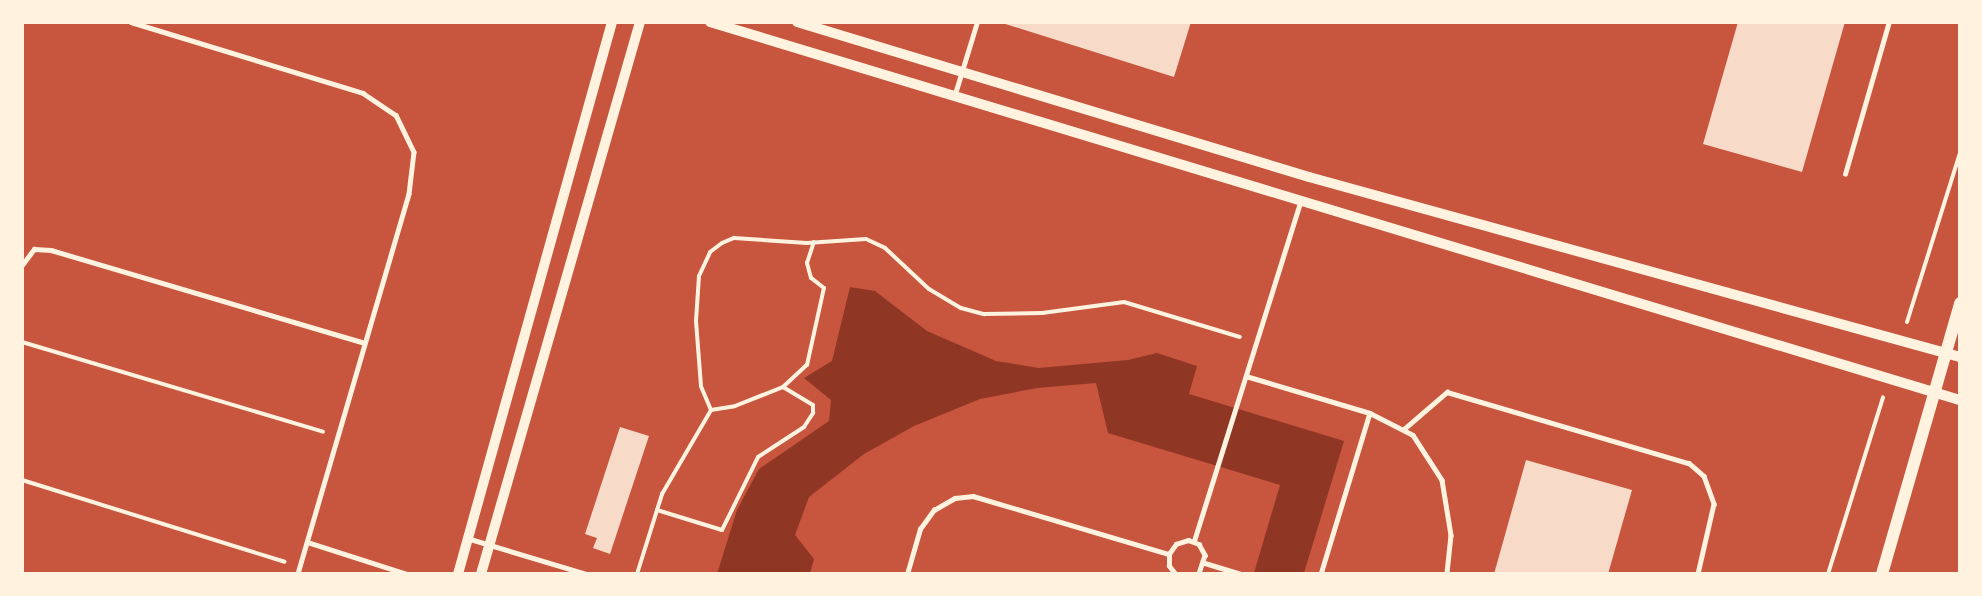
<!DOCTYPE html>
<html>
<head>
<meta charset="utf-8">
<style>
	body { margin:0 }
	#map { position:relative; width:1982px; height:596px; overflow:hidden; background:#c8553d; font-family:"Open Sans",sans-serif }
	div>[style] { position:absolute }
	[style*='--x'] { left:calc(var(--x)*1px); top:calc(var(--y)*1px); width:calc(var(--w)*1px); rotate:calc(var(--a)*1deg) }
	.water>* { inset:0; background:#8f3625 }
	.building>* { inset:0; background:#f7dbc8 }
	.path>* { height:4px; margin:-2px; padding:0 2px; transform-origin:2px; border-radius:2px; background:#fff3e0 }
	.service>* { height:4.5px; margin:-2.25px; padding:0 2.25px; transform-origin:2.25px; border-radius:2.25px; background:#fff3e0 }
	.tertiary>* { height:10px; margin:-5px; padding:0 5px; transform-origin:5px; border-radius:5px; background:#fff3e0 }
	.secondary>* { height:12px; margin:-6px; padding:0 6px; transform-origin:6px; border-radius:6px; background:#fff3e0 }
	span { translate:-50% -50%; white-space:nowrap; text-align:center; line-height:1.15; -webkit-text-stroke:5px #fff3e0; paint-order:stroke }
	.frame { position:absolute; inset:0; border:24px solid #fff3e0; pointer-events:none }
</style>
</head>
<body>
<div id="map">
	<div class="water">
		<i style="clip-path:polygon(850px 287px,875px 291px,927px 331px,996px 361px,1039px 368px,1128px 360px,1157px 353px,1197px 366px,1189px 394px,1344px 441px,1304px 573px,1254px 573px,1280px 485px,1108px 433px,1096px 383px,1037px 388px,980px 399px,914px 426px,864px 454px,809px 497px,795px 535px,814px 559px,810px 573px,717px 574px,737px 510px,759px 469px,829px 421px,831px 400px,804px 378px,832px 361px)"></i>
	</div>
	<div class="building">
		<i style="clip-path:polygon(999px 22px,1191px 22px,1174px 77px)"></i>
		<i style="clip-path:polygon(1738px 22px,1845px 22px,1802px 172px,1703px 144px)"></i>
		<i style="clip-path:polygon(620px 427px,649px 436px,610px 554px,593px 548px,597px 538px,585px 534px)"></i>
		<i style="clip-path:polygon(1526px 460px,1632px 490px,1608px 574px,1494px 574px)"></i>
	</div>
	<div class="path">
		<i style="--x:1907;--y:322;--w:177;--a:-72.6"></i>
		<i style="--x:22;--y:342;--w:314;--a:16.6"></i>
		<i style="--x:711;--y:410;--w:24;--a:-9"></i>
		<i style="--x:735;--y:406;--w:52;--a:-21.6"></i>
		<i style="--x:783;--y:387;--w:33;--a:-43"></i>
		<i style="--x:807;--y:365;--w:79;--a:-77.6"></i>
		<i style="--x:824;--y:288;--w:16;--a:-142"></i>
		<i style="--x:811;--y:278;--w:16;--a:-105"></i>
		<i style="--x:807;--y:263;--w:22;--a:-72"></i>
		<i style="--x:22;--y:480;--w:275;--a:17.3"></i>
		<i style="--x:657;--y:510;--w:68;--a:17.1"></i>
		<i style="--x:722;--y:530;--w:81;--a:-63.7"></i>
		<i style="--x:758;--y:457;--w:55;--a:-33.1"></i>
		<i style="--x:804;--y:427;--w:17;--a:-57"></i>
		<i style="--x:813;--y:413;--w:8;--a:-90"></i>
		<i style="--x:813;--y:405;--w:35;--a:-149"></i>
		<i style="--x:637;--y:574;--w:84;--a:-72.6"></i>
		<i style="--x:662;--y:494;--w:97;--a:-59.7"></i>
		<i style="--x:711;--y:410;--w:26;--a:-113"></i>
		<i style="--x:701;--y:386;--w:65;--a:-94.4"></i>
		<i style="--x:696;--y:321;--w:45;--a:-86.2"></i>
		<i style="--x:699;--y:276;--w:26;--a:-65"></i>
		<i style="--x:710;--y:252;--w:15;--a:-37"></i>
		<i style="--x:722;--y:243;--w:13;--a:-23"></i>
		<i style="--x:734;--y:238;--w:73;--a:3.9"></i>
		<i style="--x:807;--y:243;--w:59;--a:-3.9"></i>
		<i style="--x:866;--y:239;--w:21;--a:25"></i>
		<i style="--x:885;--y:248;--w:60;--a:43"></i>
		<i style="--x:929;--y:289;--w:37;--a:31"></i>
		<i style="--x:961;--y:308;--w:24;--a:15"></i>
		<i style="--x:984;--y:314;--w:58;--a:-1"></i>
		<i style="--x:1042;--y:313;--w:83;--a:-7.6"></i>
		<i style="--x:1124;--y:302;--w:121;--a:16.8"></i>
		<i style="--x:1828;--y:574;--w:185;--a:-72.7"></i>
	</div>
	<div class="service">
		<i style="--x:131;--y:22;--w:243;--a:17"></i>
		<i style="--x:363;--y:93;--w:40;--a:34"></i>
		<i style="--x:396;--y:115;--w:41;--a:64.1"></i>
		<i style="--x:414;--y:152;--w:42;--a:96.8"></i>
		<i style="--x:409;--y:194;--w:396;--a:106.3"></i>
		<i style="--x:955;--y:94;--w:75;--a:-73"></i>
		<i style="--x:1845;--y:174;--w:158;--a:-73.9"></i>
		<i style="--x:22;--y:265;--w:20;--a:-53"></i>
		<i style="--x:34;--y:249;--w:17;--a:3"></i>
		<i style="--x:51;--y:250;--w:327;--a:16.5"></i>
		<i style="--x:1246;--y:376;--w:129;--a:16.6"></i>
		<i style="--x:1370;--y:413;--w:168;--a:106.9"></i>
		<i style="--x:1370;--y:413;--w:48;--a:27.1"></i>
		<i style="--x:1413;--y:435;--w:54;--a:57.2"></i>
		<i style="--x:1442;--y:480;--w:56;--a:80.7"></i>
		<i style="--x:1451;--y:535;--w:39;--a:96"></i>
		<i style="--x:1404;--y:429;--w:57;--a:-40.7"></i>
		<i style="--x:1447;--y:392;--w:252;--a:16.4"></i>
		<i style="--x:1689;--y:463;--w:20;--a:41"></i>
		<i style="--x:1704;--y:476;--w:30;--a:70"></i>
		<i style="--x:1714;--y:504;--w:72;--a:102.9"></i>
		<i style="--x:467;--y:538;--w:124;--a:16.8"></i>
		<i style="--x:1194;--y:541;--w:357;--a:-72.6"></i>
		<i style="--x:307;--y:542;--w:105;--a:17.7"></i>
		<i style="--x:1205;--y:563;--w:38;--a:17"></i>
		<i style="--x:907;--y:574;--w:47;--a:-73.9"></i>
		<i style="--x:920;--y:529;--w:24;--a:-54"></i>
		<i style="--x:934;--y:510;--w:24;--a:-30"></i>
		<i style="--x:955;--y:498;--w:18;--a:-6"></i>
		<i style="--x:973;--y:496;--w:204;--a:16.5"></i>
		<i style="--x:1175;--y:574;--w:10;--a:-127"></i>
		<i style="--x:1169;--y:566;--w:12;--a:-90"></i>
		<i style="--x:1169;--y:554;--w:12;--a:-55"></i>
		<i style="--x:1176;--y:544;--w:13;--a:-18"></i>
		<i style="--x:1188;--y:540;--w:12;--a:20"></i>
		<i style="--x:1199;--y:544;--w:13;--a:61"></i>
		<i style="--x:1205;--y:555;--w:20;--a:108"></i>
	</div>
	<div class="tertiary">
		<i style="--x:710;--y:22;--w:1306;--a:16.83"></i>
		<i style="--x:797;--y:22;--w:535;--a:16.84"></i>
		<i style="--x:1309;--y:177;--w:675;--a:15.46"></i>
		<i style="--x:458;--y:574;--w:573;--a:-74.41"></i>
		<i style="--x:481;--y:574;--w:574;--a:-73.93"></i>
	</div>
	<div class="secondary">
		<i style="--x:1882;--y:574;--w:282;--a:-73.9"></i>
	</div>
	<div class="frame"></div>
</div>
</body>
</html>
